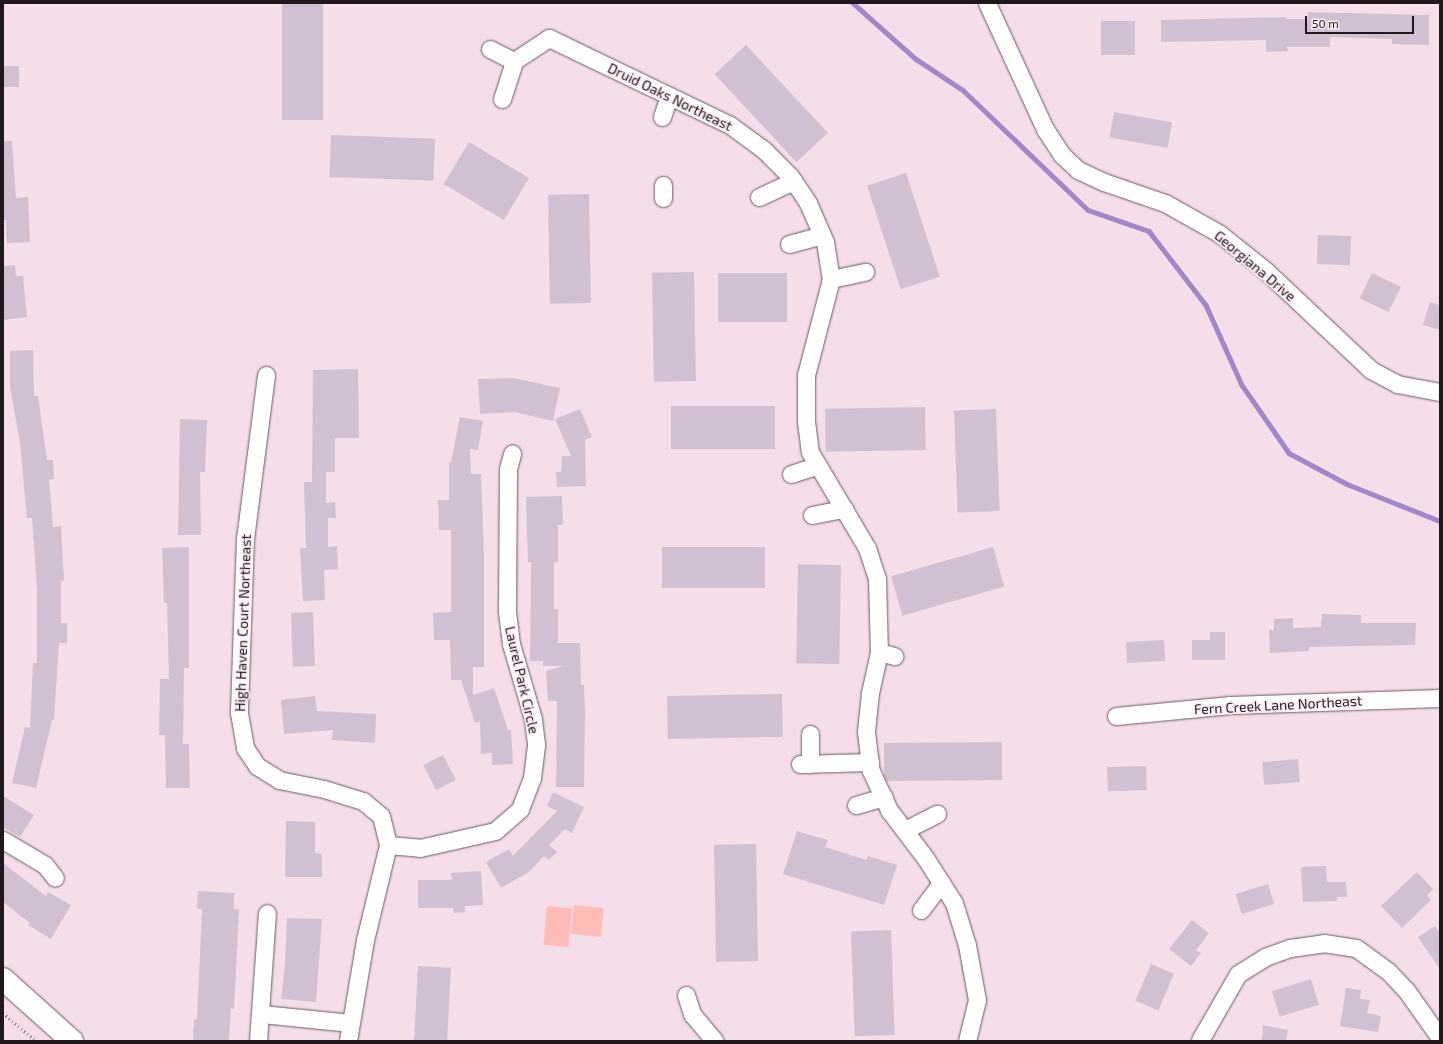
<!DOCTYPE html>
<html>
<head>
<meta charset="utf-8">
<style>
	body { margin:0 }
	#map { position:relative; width:1443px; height:1044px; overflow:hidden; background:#f5ddea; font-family:"Exo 2",sans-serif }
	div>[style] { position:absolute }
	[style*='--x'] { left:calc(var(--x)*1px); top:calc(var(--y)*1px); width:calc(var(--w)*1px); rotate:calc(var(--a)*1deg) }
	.green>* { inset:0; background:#ffbbb5; transform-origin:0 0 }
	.stream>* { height:4.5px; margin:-2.25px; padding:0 2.25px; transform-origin:2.25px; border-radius:2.25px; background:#a187c8 }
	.building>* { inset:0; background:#d1c0d2; transform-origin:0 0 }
	.path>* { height:2.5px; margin-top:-1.25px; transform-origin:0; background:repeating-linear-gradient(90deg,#8d7d86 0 1px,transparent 0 4px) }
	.roads { filter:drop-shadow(0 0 1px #6d5965) drop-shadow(0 0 1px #6d5965) }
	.minor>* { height:17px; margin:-8.5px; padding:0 8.5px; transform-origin:8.5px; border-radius:8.5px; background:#fff }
	.major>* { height:22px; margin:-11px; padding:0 11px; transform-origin:11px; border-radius:11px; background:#fff }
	span { translate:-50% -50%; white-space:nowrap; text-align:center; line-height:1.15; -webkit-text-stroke:3.5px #fcedf5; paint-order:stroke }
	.street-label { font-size:14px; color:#20181c }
	.frame { position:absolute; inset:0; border:4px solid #20181c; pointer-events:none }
	.scale { position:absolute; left:1305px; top:16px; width:109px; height:18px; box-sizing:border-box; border:2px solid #20181c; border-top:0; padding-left:5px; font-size:12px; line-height:14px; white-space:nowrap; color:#20181c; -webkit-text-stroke:3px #fcedf5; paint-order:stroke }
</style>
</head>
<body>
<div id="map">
	<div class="green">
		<i style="left:574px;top:905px;width:30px;height:29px;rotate:6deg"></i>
		<i style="left:547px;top:906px;width:25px;height:39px;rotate:5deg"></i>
	</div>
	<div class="stream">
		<i style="--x:853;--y:3;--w:84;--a:41.6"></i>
		<i style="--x:916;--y:59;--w:56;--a:33.4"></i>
		<i style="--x:963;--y:90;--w:173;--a:43.8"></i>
		<i style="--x:1088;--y:210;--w:65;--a:19"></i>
		<i style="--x:1149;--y:231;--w:93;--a:52.4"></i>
		<i style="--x:1206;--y:305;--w:88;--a:65.8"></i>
		<i style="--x:1242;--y:385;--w:83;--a:55.3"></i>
		<i style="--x:1289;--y:453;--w:66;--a:28.1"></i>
		<i style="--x:1347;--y:484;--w:100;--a:21.7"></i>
	</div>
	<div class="building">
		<i style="left:282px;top:3px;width:41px;height:117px"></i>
		<i style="clip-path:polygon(1308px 12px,1429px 15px,1429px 45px,1392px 44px,1392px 39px,1330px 37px,1330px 47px,1287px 47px,1288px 51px,1266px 52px,1266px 40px,1161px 42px,1161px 20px,1286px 17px,1286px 19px,1308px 19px)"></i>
		<i style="left:1101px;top:21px;width:34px;height:34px"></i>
		<i style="left:746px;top:45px;width:120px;height:43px;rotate:47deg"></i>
		<i style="left:3px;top:66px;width:16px;height:21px"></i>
		<i style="left:1114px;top:112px;width:59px;height:26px;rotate:10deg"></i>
		<i style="left:331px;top:135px;width:104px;height:42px;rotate:2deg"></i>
		<i style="clip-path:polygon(3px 141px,12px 141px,16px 198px,28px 197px,30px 242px,7px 243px,6px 220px,3px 220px)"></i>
		<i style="left:469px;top:142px;width:70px;height:49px;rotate:31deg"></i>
		<i style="left:906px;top:173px;width:109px;height:41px;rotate:72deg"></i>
		<i style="left:589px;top:194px;width:109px;height:41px;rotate:89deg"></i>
		<i style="left:1318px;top:235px;width:33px;height:29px;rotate:2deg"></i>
		<i style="clip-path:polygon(15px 265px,16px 276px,23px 276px,27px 317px,3px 320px,3px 266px)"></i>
		<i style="left:694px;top:272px;width:109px;height:42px;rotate:89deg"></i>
		<i style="left:787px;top:273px;width:49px;height:69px;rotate:90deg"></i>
		<i style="left:1372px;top:273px;width:32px;height:28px;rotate:26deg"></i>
		<i style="clip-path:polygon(1430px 302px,1440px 305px,1440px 330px,1423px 325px)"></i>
		<i style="clip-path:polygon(33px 350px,34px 396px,38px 396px,47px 460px,53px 460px,54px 479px,49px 480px,53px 527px,61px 526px,64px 581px,61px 581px,61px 623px,67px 623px,67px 643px,59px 643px,54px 720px,52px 720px,36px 788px,12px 783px,25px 727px,30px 728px,33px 663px,37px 663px,37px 589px,32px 518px,27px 518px,20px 443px,10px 387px,10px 351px)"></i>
		<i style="clip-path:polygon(358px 369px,359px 438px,335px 438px,335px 472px,326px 472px,326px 503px,335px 502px,336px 518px,328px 518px,328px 547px,337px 546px,338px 569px,324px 570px,325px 600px,303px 601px,300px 548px,306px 548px,304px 482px,312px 482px,313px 370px)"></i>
		<i style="clip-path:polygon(513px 378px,560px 388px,553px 421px,514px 412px,480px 414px,478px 379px)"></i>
		<i style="left:775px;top:406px;width:43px;height:104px;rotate:90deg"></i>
		<i style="left:925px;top:407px;width:43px;height:100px;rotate:89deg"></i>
		<i style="clip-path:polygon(580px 409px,592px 437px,585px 440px,586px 486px,557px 487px,556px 472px,561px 472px,562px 456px,571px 456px,555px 419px)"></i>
		<i style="left:996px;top:409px;width:102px;height:42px;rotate:88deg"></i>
		<i style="clip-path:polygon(460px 417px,483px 421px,478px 450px,470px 449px,471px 474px,481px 474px,484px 554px,484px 667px,473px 667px,473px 695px,494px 688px,508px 730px,511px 730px,513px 764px,492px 765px,492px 753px,481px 754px,480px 722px,475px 723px,461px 680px,451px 680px,450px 640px,434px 640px,433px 613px,451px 612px,451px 530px,439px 530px,438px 500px,449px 500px,449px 462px,451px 462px)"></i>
		<i style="clip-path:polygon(180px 419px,207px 420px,205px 472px,200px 472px,201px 535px,178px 535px)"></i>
		<i style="clip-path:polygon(562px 496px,563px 525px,558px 525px,558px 562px,554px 562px,554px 609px,558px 609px,558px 643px,580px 643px,581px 685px,584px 685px,585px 711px,584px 787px,556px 787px,557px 701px,548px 701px,546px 671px,563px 666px,543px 666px,543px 661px,530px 661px,531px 562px,528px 562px,526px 497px)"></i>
		<i style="clip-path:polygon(189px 547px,189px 668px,184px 668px,183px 744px,189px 744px,190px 788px,166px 788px,165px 735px,159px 735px,160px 679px,169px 679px,167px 603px,164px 603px,162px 548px)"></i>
		<i style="left:662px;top:547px;width:103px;height:41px"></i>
		<i style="left:993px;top:547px;width:41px;height:106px;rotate:74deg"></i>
		<i style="left:841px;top:565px;width:99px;height:43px;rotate:91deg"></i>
		<i style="left:313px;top:612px;width:54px;height:22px;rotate:88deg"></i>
		<i style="clip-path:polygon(1322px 614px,1361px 615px,1361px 623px,1416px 623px,1415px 645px,1309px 647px,1309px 651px,1270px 653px,1269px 630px,1274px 630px,1274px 619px,1293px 618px,1293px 628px,1321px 627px)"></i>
		<i style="clip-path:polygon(1210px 632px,1225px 632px,1225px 660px,1192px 660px,1192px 640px,1210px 640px)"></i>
		<i style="left:1164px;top:640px;width:21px;height:38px;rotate:87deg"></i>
		<i style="left:782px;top:694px;width:43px;height:115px;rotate:89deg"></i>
		<i style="clip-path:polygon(315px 696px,317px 711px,376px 714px,375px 743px,332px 740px,333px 730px,284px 734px,281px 700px)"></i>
		<i style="clip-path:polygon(1002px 742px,1002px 780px,887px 781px,884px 776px,884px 743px)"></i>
		<i style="left:443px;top:755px;width:28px;height:22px;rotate:63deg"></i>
		<i style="left:1298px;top:759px;width:23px;height:36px;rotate:85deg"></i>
		<i style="left:1146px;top:766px;width:24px;height:39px;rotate:88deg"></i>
		<i style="clip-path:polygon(553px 792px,584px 807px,572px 833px,565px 829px,549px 845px,557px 852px,549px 860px,544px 856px,529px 872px,501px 888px,486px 862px,509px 849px,513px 856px,557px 811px,547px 806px)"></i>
		<i style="clip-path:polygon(3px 796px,34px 815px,20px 837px,3px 827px)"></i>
		<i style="clip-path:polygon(286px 821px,315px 822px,315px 853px,322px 854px,322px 877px,285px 877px)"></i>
		<i style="clip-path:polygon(797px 831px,828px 840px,825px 847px,866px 860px,868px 856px,897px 865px,884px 905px,783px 874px)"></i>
		<i style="left:756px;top:844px;width:117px;height:42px;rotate:89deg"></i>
		<i style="clip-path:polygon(3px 863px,46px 896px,48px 892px,71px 905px,51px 939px,28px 925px,30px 923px,3px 902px)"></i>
		<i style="clip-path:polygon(1326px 866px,1327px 882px,1346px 882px,1347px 897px,1337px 897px,1337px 901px,1303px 902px,1301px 867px)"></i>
		<i style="clip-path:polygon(481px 871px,483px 905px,465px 906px,465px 912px,454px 913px,453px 908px,418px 908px,418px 880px,452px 880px,451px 873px)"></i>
		<i style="clip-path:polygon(1417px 872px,1433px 889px,1427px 895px,1431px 900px,1402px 928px,1381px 906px)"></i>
		<i style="left:1268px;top:884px;width:21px;height:34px;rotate:73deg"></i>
		<i style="clip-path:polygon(198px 891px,234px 893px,234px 909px,239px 910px,234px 1009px,231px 1008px,229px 1041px,193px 1041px,194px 1019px,197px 1019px,202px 909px,197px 909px)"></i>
		<i style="clip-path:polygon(287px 918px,322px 919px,316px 1002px,281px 999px,285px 965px)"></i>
		<i style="clip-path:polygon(1192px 920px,1209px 933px,1196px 950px,1201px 953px,1191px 966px,1169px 949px)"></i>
		<i style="clip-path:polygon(1435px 926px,1440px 933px,1440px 969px,1418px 937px)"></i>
		<i style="left:891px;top:930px;width:105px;height:40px;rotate:88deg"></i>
		<i style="left:1151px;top:964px;width:25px;height:40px;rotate:23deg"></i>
		<i style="left:418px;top:966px;width:33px;height:75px;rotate:3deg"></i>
		<i style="left:1311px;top:979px;width:27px;height:41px;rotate:73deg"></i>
		<i style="clip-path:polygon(1346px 988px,1361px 990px,1360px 999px,1370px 1000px,1367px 1013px,1381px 1016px,1378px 1032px,1340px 1026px)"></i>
		<i style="clip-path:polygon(1263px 1025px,1288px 1030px,1286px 1041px,1262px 1041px)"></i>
	</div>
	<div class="path">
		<i style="--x:3;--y:1013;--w:43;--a:40.3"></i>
	</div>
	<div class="roads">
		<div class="minor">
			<i style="--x:987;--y:3;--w:139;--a:65.3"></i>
			<i style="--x:1045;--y:129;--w:31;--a:57"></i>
			<i style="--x:1062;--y:155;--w:22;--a:43"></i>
			<i style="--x:1078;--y:170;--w:29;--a:25"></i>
			<i style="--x:1104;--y:182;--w:65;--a:19"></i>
			<i style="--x:1165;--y:203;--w:63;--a:29.4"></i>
			<i style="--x:1220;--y:234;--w:59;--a:38.8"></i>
			<i style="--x:1266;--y:271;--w:144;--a:43.3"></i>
			<i style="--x:1371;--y:370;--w:30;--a:28"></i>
			<i style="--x:1397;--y:384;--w:44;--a:10.5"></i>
			<i style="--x:490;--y:49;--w:27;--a:27"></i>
			<i style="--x:502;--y:99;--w:40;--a:-72"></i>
			<i style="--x:514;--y:61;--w:42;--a:-33.3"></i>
			<i style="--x:549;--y:38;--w:201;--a:25.7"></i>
			<i style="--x:730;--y:125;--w:42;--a:36.3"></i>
			<i style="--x:764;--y:150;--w:37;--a:45"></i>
			<i style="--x:790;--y:176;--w:32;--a:56"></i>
			<i style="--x:808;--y:203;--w:43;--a:66.4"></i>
			<i style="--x:825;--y:242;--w:37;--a:81"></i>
			<i style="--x:831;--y:279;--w:99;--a:104.6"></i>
			<i style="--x:806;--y:375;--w:46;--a:90"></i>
			<i style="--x:806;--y:421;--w:31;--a:83"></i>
			<i style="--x:810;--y:452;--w:112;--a:59.3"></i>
			<i style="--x:867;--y:548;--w:32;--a:72"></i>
			<i style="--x:877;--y:578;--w:74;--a:88.5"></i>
			<i style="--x:879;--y:652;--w:42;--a:102.4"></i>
			<i style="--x:870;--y:693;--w:39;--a:96"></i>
			<i style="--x:866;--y:732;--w:39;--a:83"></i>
			<i style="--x:871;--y:771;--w:43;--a:65.2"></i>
			<i style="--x:889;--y:810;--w:61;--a:52.9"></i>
			<i style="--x:926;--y:859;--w:52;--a:57.5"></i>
			<i style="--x:954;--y:903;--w:44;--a:72.8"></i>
			<i style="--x:967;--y:945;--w:56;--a:79.7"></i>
			<i style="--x:977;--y:1000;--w:42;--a:103.7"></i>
			<i style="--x:662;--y:117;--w:22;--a:-72"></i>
			<i style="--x:663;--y:185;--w:13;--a:90"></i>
			<i style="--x:759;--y:197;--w:38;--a:-25"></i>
			<i style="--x:789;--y:244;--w:34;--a:-15"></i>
			<i style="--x:831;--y:279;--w:35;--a:-12"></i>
			<i style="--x:266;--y:375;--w:164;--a:97.3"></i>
			<i style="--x:245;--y:538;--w:175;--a:92"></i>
			<i style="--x:239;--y:713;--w:36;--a:80"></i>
			<i style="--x:245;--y:748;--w:22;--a:56"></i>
			<i style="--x:257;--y:766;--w:26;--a:32"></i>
			<i style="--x:279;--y:780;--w:46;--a:11.3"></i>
			<i style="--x:324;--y:789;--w:41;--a:17.1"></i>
			<i style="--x:363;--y:801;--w:23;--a:40"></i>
			<i style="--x:381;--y:816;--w:30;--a:76"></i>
			<i style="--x:388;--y:845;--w:98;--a:103.6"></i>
			<i style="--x:365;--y:940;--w:102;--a:99.6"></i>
			<i style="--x:791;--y:474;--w:28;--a:-18"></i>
			<i style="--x:812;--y:515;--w:33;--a:-11"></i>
			<i style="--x:879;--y:652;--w:16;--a:15"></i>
			<i style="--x:1116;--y:716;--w:115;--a:-5.5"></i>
			<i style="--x:1230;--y:705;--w:210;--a:-1.9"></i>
			<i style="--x:810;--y:734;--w:30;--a:90"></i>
			<i style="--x:800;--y:764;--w:70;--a:-1.6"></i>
			<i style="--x:856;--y:805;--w:29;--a:-16"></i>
			<i style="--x:905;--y:830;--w:36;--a:-27"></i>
			<i style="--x:3;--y:840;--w:49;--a:30.8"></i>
			<i style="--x:45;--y:865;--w:16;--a:52"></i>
			<i style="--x:388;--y:845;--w:32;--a:5"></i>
			<i style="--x:420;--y:848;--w:77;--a:-12.8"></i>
			<i style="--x:495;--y:831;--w:33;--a:-41"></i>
			<i style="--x:520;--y:809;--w:33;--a:-69"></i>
			<i style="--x:532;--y:778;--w:34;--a:-83"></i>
			<i style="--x:536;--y:744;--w:25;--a:-97"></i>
			<i style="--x:533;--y:719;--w:78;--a:-106.3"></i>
			<i style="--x:511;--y:644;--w:33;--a:-97"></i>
			<i style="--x:507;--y:611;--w:142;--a:-89.6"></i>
			<i style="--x:508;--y:469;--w:16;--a:-75"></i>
			<i style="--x:921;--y:910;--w:34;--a:-53"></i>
			<i style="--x:686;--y:995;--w:20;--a:72"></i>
			<i style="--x:692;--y:1014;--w:35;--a:50"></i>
			<i style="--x:262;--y:1014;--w:89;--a:5.8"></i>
			<i style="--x:1200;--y:1040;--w:76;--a:-60.1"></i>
			<i style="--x:1238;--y:974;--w:32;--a:-32"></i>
			<i style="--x:1265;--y:957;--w:27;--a:-20"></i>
			<i style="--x:1290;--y:948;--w:34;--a:-8"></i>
			<i style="--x:1324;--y:943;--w:32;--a:9"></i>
			<i style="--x:1356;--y:948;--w:39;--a:36"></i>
			<i style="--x:1388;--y:971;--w:26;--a:47"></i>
			<i style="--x:1406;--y:990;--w:59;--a:54.7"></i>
			<i style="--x:258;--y:1041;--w:128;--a:-86"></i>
		</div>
		<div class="major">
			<i style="--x:3;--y:979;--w:93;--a:41.9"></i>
		</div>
	</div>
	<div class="street-label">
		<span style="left:670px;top:97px;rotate:26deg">Druid Oaks Northeast</span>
		<span style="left:1255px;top:266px;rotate:40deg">Georgiana Drive</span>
		<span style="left:243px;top:623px;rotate:-88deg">High Haven Court Northeast</span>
		<span style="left:522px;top:680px;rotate:77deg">Laurel Park Circle</span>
		<span style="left:1278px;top:705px;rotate:-3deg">Fern Creek Lane Northeast</span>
	</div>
	<div class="frame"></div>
	<div class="scale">50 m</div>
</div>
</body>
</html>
